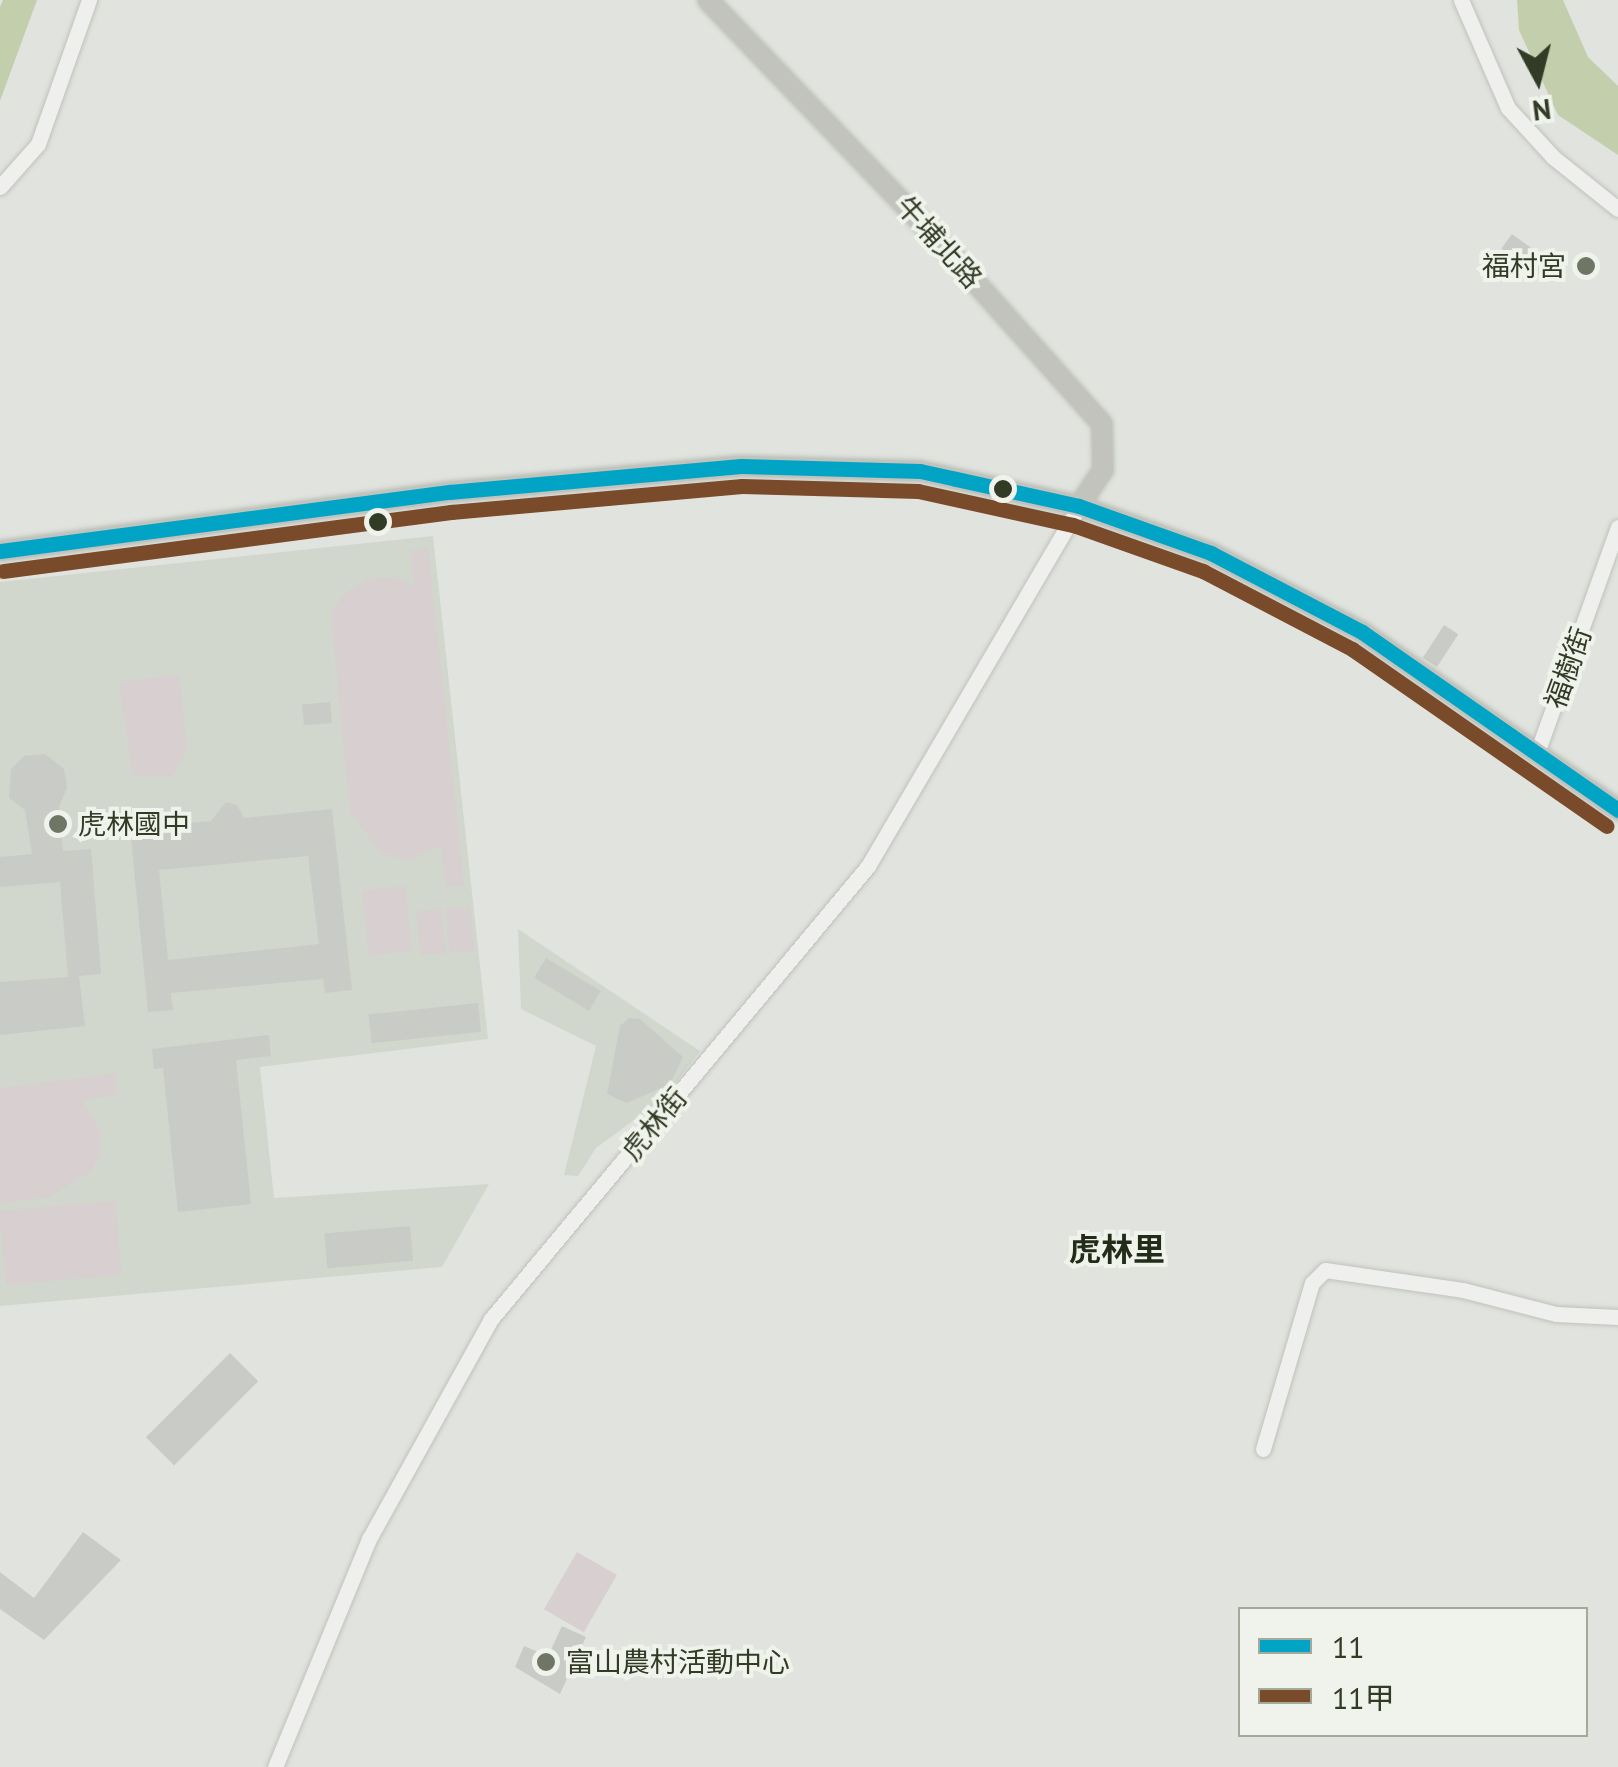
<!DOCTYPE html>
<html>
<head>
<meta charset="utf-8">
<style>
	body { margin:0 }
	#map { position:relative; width:1618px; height:1767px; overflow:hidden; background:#e1e4de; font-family:"PT Sans","Noto Sans TC",sans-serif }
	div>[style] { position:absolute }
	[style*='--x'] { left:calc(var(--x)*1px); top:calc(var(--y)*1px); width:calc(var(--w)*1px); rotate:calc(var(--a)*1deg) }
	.built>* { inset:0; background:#d1d7cc }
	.green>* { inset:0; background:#d7cfd0; transform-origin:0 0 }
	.water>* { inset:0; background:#c3ceac }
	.building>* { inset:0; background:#c9ccc6; transform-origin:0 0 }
	.roads { filter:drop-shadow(0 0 2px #bfc2bc) drop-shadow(0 0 2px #bfc2bc) }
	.street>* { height:15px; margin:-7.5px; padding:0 7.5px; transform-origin:7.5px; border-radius:7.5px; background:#eff0ed }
	.secondary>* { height:20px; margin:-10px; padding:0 10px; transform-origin:10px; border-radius:10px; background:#c1c3bc }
	.bus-1>* { height:15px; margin:-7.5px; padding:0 7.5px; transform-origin:7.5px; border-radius:7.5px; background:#02a4c6 }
	.bus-2>* { height:15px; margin:-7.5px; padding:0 7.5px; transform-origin:7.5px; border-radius:7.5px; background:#7a4b2a }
	.dots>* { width:28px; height:28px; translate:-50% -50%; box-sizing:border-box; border:5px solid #f0f3eb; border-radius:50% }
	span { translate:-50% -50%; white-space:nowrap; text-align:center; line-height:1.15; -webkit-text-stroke:8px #f0f3eb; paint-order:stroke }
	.street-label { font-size:28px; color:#323b26 }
	.poi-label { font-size:28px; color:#323b26 }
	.right { translate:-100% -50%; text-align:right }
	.left { translate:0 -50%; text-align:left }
	.quarter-label { font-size:32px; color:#232c19; font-weight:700 }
	.legend { position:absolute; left:1238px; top:1607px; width:350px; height:130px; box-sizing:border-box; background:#f0f3eb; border:2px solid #a4a99c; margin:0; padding:12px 18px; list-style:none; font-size:30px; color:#323b26 }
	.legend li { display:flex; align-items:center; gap:20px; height:50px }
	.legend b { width:50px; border:2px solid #a4a99c }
	.north { position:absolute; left:1488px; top:30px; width:100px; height:100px; -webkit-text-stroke:8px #f0f3eb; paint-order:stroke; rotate:173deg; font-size:28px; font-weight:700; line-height:40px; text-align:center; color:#323b26 }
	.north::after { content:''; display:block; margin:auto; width:35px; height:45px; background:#323b26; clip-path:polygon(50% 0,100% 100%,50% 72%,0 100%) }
</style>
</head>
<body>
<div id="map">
	<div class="built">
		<i style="clip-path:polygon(433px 536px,488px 1039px,260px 1067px,274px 1198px,489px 1184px,442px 1267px,0 1306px,0 582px)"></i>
		<i style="clip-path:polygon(518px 929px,700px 1051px,664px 1098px,596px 1148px,578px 1176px,564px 1175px,596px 1046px,521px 1009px)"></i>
	</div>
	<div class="green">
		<i style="clip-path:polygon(428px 548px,464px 885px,446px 887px,441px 845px,408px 860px,379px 852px,350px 811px,331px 613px,345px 593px,370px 579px,395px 577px,414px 587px,411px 551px)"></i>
		<i style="clip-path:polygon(179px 675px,187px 749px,172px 777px,133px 775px,119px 682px)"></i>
		<i style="left:405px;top:886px;width:65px;height:43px;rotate:84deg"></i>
		<i style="left:470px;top:907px;width:44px;height:25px;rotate:84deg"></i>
		<i style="left:441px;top:909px;width:44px;height:25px;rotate:84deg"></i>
		<i style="clip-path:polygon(115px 1074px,117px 1095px,82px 1100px,100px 1130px,100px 1154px,89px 1173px,49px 1197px,0 1203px,0 1088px)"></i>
		<i style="left:115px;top:1201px;width:74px;height:116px;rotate:85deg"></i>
		<i style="left:577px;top:1552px;width:46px;height:66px;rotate:30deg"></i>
	</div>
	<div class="water">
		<i style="clip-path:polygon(3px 0,37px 0,0 101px,0 7px)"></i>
		<i style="clip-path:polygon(1517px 0,1563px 0,1588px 57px,1618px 86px,1618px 155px,1558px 115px,1519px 30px)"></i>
	</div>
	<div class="building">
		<i style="left:1512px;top:234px;width:52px;height:18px;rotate:36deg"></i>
		<i style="left:1444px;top:625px;width:17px;height:39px;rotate:33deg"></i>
		<i style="left:330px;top:702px;width:21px;height:28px;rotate:85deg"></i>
		<i style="clip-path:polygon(45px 754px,64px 769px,67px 788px,59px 807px,63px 851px,91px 849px,101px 974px,79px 976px,85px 1026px,0 1035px,0 982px,68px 977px,60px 882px,0 887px,0 857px,32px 854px,25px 810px,9px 798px,11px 769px,24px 756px)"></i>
		<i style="clip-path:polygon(evenodd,226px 802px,237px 805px,244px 818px,332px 809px,352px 990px,325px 993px,323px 979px,171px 993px,173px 1010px,148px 1012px,130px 828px,211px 821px,226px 802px,308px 856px,319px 944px,168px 960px,159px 870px,308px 856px)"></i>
		<i style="left:546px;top:958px;width:64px;height:23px;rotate:31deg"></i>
		<i style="left:478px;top:1003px;width:29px;height:110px;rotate:84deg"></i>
		<i style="clip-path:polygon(629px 1018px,640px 1019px,683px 1057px,670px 1084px,627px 1103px,607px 1094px,620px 1026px)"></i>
		<i style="clip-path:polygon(269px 1035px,271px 1056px,236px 1060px,251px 1204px,178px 1212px,163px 1068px,154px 1069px,152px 1049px)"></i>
		<i style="left:410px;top:1226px;width:35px;height:86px;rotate:85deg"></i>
		<i style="left:230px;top:1353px;width:40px;height:119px;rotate:45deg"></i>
		<i style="clip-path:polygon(83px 1532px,121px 1560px,44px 1640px,0 1609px,0 1572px,34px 1598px)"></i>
		<i style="clip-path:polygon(562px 1626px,586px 1637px,560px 1694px,515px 1667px,524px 1646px,548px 1656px)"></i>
	</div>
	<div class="roads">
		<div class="street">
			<i style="--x:1461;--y:0;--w:118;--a:66.5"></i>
			<i style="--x:1508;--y:108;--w:67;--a:47.4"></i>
			<i style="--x:1553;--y:157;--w:83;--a:38.7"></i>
			<i style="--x:0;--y:187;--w:57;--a:-48.5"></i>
			<i style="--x:38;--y:144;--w:153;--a:-70.5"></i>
			<i style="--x:1537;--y:753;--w:240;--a:-70.3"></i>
			<i style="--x:1263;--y:1449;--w:173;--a:-73.6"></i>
			<i style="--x:1312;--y:1283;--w:18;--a:-45"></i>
			<i style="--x:1325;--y:1270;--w:139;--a:8.2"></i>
			<i style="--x:1463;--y:1290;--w:96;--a:14.5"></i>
			<i style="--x:1556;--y:1314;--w:62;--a:2.8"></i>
			<i style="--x:275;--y:1767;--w:247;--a:-67.6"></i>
			<i style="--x:369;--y:1539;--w:252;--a:-61"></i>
			<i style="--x:491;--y:1319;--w:589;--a:-50.23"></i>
			<i style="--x:868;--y:866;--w:417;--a:-59.6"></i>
		</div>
		<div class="secondary">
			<i style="--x:708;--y:0;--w:315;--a:46.2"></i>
			<i style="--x:926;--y:227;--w:264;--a:48.2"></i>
			<i style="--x:1102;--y:424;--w:46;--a:88.8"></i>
			<i style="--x:1103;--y:470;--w:43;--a:123.7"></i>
			<i style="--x:0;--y:551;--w:453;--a:-7.5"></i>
			<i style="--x:449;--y:492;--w:293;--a:-5.1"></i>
			<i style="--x:741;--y:466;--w:179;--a:1.6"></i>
			<i style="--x:920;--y:471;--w:163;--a:12.4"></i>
			<i style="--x:1079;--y:506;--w:140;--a:19.6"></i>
			<i style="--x:1211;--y:553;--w:170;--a:27.6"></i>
			<i style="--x:1362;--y:632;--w:312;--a:34.8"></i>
		</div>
	</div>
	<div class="bus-1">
		<i style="--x:0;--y:551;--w:453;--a:-7.5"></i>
		<i style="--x:449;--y:492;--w:293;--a:-5.1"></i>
		<i style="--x:741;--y:466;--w:179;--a:1.6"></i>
		<i style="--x:920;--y:471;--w:163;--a:12.4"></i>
		<i style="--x:1079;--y:506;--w:140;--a:19.6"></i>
		<i style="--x:1211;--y:553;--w:170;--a:27.6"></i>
		<i style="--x:1362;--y:632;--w:312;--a:34.8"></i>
	</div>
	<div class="bus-2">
		<i style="--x:3;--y:571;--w:452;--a:-7.5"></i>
		<i style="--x:451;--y:512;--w:292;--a:-5.1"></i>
		<i style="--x:742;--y:486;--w:176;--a:1.6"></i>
		<i style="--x:918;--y:491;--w:159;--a:12.4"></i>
		<i style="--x:1073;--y:525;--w:138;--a:19.5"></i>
		<i style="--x:1203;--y:571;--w:168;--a:27.6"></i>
		<i style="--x:1352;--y:649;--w:310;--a:34.8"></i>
	</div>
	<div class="dots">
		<i style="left:1586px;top:266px;background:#6f7666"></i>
		<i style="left:1003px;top:489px;background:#323b26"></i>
		<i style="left:378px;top:522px;background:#323b26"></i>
		<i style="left:58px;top:824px;background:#6f7666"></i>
		<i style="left:546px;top:1662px;background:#6f7666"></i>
	</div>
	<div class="street-label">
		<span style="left:939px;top:242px;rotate:48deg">牛埔北路</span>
		<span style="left:1568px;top:668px;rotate:-70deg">福樹街</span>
		<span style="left:654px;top:1124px;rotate:-50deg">虎林街</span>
	</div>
	<div class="poi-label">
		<span class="right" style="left:1566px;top:266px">福村宮</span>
		<span class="left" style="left:78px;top:824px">虎林國中</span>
		<span class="left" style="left:566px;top:1662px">富山農村活動中心</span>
	</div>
	<div class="quarter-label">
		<span style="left:1117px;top:1249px">虎林里</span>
	</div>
	<ul class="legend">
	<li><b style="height:12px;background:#02a4c6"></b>11</li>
	<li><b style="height:12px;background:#7a4b2a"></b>11甲</li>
	</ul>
	<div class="north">N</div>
</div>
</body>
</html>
